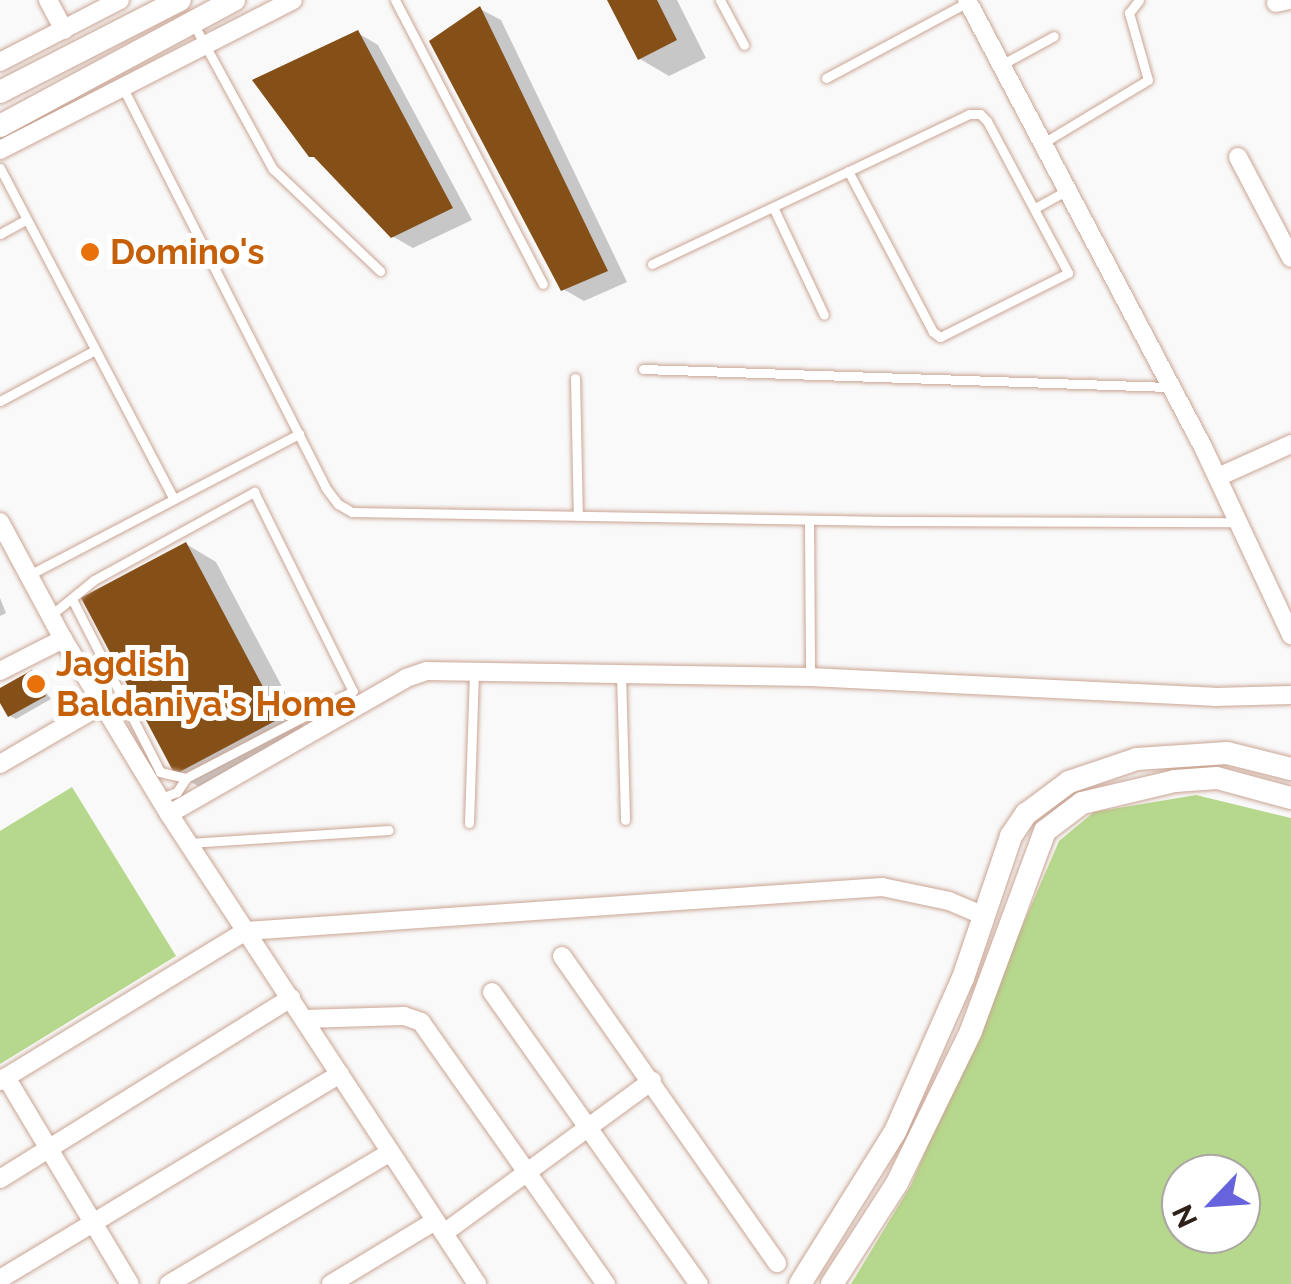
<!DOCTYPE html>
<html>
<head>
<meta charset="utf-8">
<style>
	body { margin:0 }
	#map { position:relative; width:1291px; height:1284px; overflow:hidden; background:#f9f9f9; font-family:Raleway,sans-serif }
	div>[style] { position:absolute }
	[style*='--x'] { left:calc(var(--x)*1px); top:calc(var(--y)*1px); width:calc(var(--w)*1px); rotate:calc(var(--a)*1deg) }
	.green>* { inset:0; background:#b6d88c }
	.shadow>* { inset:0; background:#0003 }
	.building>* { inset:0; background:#854f18; transform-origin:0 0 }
	.roads { filter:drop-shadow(0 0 2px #caa594) drop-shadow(0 0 2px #caa594) }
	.service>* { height:9px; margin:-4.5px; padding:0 4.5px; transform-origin:4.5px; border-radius:4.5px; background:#fff }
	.minor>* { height:18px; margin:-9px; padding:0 9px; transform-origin:9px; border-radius:9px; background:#fff }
	.tertiary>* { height:22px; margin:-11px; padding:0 11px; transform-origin:11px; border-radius:11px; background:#fff }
	.dots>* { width:28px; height:28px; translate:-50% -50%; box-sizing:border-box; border:5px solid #fff; border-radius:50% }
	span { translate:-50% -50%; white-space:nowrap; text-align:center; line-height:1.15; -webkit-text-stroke:10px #fff; paint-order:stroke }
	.food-label { font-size:35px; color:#c56008; font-weight:700 }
	.left { translate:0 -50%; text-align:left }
	.north { position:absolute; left:1161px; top:1154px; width:100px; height:100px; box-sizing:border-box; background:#fff; border:2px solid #aca6a3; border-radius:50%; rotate:245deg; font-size:28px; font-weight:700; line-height:40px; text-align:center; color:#2f211a }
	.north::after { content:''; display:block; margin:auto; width:35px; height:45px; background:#6763dc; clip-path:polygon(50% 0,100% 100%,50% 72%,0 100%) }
</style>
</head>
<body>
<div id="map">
	<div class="green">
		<i style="clip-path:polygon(72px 787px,176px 956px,0 1064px,0 831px)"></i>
		<i style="clip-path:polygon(evenodd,1196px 795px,1291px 818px,1291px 1284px,851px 1284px,911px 1185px,1059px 841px,1094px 812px,1196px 795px,1181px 1174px,1241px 1174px,1241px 1234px,1181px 1234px,1181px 1174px)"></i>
	</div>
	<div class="shadow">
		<i style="clip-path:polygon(610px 0,677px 0,706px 58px,669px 76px,640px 59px)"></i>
		<i style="clip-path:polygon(480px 9px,501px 20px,627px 282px,584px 301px,563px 289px)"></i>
		<i style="clip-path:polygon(358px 33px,378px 45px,472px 220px,413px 248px,392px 236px,322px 162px,311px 155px)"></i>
		<i style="clip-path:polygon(186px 544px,216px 562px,308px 736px,205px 790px,175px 773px)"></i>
		<i style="clip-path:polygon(0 598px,6px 613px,0 616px)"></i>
		<i style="clip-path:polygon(32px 673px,51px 699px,16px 719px,10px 716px,0 691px)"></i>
	</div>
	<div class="building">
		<i style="clip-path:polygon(607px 0,657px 0,677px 40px,638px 60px)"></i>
		<i style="clip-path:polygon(480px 6px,608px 271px,561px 291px,429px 41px)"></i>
		<i style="clip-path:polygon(358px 30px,453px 208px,391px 238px,314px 157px,309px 157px,252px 80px)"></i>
		<i style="left:186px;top:542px;width:200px;height:119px;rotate:62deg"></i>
		<i style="clip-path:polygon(32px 670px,46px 696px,8px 717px,0 703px,0 688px)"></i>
	</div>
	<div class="roads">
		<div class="service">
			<i style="--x:395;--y:0;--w:320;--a:62.5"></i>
			<i style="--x:720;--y:0;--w:51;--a:61.9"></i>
			<i style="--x:194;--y:25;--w:164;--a:61.3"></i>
			<i style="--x:273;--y:169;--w:148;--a:43.6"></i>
			<i style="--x:1001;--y:65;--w:60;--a:-28.7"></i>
			<i style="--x:826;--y:78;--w:161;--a:-28.2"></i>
			<i style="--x:122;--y:86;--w:449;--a:63.1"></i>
			<i style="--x:325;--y:487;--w:21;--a:53"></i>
			<i style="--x:338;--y:504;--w:16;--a:30"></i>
			<i style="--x:352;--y:512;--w:534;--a:0.97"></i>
			<i style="--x:886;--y:521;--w:351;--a:0.2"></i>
			<i style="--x:1043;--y:143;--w:122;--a:-31"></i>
			<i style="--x:1148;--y:80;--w:70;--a:-105.8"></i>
			<i style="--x:1129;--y:13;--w:16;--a:-52"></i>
			<i style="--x:0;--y:168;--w:374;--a:62.3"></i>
			<i style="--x:773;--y:207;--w:119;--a:64.7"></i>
			<i style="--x:1035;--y:208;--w:38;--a:-29"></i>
			<i style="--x:0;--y:234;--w:29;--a:-29"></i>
			<i style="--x:652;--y:264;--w:351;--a:-25.3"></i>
			<i style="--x:969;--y:114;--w:11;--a:0"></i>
			<i style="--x:980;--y:114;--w:10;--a:45"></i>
			<i style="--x:987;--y:121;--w:172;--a:61.9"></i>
			<i style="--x:1068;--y:273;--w:143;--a:153.4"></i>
			<i style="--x:940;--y:337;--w:9;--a:-144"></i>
			<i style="--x:933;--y:332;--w:182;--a:-117.8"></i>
			<i style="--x:643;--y:369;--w:526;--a:1.96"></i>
			<i style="--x:575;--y:378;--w:138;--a:88.8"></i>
			<i style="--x:0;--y:401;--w:108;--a:-28.2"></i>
			<i style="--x:809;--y:520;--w:157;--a:89.6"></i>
			<i style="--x:29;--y:575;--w:305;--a:-27.6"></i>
			<i style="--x:73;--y:601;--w:192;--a:63"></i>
			<i style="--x:160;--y:772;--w:27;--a:13"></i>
			<i style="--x:51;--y:615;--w:55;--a:-39.1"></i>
			<i style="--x:94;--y:580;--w:183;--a:-28.8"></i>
			<i style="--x:254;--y:492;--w:222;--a:63.6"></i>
			<i style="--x:353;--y:691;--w:188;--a:152.5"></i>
			<i style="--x:186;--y:778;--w:17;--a:123"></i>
			<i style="--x:177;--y:792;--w:19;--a:159"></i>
			<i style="--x:621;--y:674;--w:146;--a:88.4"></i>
			<i style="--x:469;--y:823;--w:151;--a:-88.1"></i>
			<i style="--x:189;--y:843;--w:200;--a:-3.7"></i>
		</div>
		<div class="minor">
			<i style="--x:48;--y:0;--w:34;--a:62"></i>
			<i style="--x:967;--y:0;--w:505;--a:62.17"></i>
			<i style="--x:1203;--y:447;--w:208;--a:64.9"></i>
			<i style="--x:1276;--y:3;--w:13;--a:-13"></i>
			<i style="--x:0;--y:62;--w:135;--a:-27.3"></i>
			<i style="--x:0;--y:150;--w:329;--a:-27.1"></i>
			<i style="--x:1238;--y:157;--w:114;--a:62.3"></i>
			<i style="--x:1218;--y:477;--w:80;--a:-24.3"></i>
			<i style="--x:0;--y:522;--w:133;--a:61.7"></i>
			<i style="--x:63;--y:639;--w:205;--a:58.8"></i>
			<i style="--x:169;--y:814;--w:562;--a:56.76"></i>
			<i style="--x:0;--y:671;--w:71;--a:-26.9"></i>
			<i style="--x:0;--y:764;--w:119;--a:-30.2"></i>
			<i style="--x:169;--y:814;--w:273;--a:-29.8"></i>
			<i style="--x:406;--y:678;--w:21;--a:-19"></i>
			<i style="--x:426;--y:671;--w:384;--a:0.9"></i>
			<i style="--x:810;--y:677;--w:404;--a:2.8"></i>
			<i style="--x:1214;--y:697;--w:77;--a:-1.5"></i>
			<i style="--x:562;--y:956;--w:375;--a:55"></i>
			<i style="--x:492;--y:992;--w:358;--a:54.7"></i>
			<i style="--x:304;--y:1019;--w:100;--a:-1.7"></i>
			<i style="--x:404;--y:1016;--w:18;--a:19"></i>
			<i style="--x:421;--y:1022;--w:321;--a:54.8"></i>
			<i style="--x:6;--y:1077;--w:241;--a:59.1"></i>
			<i style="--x:0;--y:1081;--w:288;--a:-31.4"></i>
			<i style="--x:246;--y:931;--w:638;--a:-3.96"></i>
			<i style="--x:882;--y:887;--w:68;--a:11.8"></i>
			<i style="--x:949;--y:901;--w:39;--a:23"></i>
			<i style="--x:0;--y:1179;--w:343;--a:-31.9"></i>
			<i style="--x:444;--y:1233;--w:258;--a:-36.2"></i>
			<i style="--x:0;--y:1279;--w:397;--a:-31.1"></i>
			<i style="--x:169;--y:1284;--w:257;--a:-30.8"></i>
			<i style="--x:331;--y:1284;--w:122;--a:-31.2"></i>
		</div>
		<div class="tertiary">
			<i style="--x:0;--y:92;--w:202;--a:-27.1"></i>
			<i style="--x:0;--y:126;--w:266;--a:-28.3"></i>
			<i style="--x:800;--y:1284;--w:179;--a:-58"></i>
			<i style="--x:895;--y:1132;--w:168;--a:-66.2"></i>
			<i style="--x:963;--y:978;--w:150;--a:-71.3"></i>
			<i style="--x:1011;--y:836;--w:27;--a:-56"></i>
			<i style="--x:1026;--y:814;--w:54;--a:-36.7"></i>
			<i style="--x:1069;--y:782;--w:72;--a:-18.7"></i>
			<i style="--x:1137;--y:759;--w:90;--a:-3.8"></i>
			<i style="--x:1227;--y:753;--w:66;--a:14"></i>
			<i style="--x:832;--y:1284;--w:120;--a:-57.2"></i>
			<i style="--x:897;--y:1183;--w:169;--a:-64"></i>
			<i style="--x:971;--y:1031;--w:213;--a:-69.7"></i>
			<i style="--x:1045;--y:831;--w:46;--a:-37.1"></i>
			<i style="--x:1082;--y:803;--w:96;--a:-13.3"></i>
			<i style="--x:1175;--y:781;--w:42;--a:-4.1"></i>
			<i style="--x:1217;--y:778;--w:77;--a:15.1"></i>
		</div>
	</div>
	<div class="dots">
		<i style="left:90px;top:252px;background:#e8710a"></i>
		<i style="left:36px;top:684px;background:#e8710a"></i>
	</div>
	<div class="food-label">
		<span class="left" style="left:110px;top:252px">Domino's</span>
		<span class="left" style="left:56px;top:684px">Jagdish<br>Baldaniya's Home</span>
	</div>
	<div class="north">N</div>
</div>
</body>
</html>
